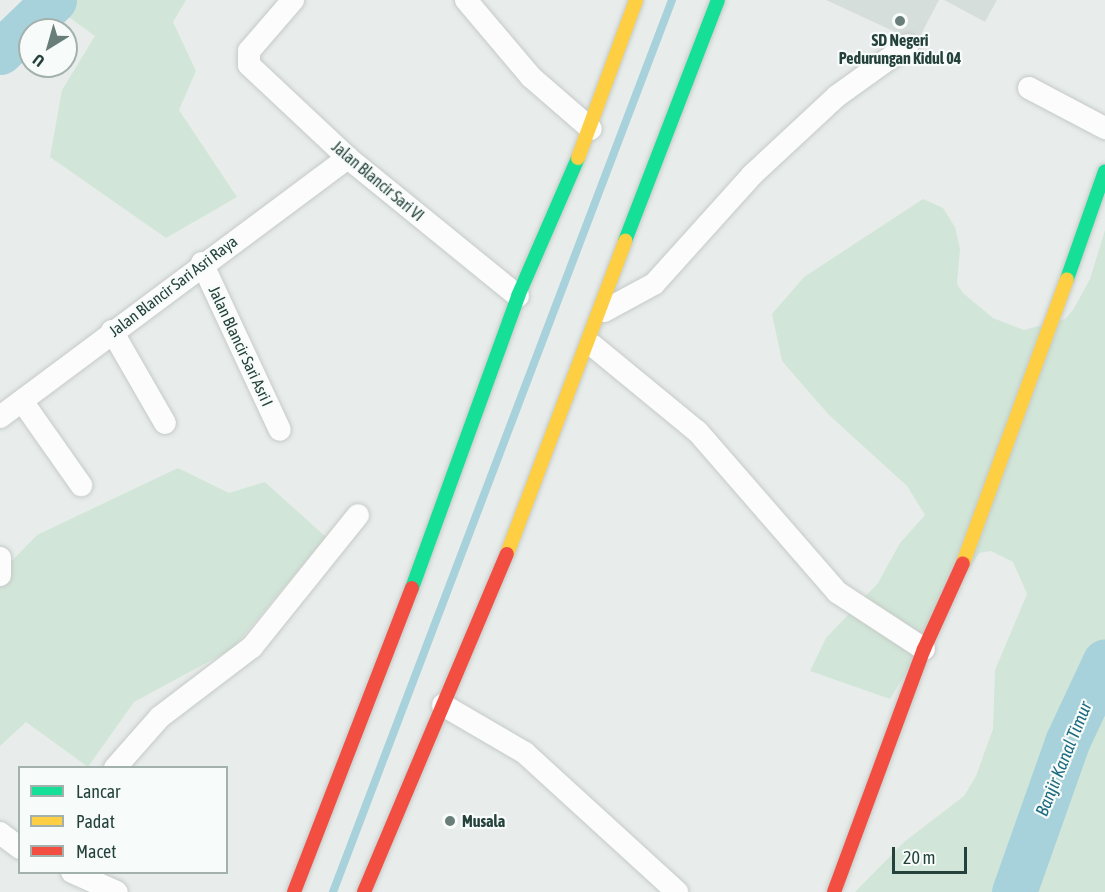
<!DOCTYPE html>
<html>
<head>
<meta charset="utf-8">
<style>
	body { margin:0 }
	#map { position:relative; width:1105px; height:892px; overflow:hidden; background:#e8edeb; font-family:"Asap Condensed",sans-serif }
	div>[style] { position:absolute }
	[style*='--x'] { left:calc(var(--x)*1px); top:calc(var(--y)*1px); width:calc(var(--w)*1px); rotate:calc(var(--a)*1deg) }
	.built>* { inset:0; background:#d6dedb }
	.green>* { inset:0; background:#d1e6d8 }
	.stream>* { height:8px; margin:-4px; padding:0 4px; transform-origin:4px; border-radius:4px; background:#a8d2db }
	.river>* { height:45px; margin:-22.5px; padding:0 22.5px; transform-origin:22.5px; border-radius:22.5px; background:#a8d2db }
	.roads { filter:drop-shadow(0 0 2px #c5cac8) drop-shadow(0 0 2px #c5cac8) }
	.street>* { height:22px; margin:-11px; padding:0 11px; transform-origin:11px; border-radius:11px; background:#fcfcfc }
	.fast>* { height:14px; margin:-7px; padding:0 7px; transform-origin:7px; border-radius:7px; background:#16e098 }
	.slow>* { height:14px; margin:-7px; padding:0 7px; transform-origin:7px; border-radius:7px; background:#ffcf43 }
	.jam>* { height:14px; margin:-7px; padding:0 7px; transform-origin:7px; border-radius:7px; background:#f24e42 }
	.dots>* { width:16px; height:16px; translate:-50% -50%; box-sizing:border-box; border:3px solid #f7fbf9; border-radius:50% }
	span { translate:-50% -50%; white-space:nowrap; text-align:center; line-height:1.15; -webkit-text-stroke:4.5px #f7fbf9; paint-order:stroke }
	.poi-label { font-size:16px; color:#24423b; font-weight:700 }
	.left { translate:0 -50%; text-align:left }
	.street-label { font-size:16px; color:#24423b }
	.water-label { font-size:18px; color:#1c6b80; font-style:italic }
	.legend { position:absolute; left:18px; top:766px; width:210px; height:108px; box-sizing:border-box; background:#f7fbf9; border:2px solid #a3b1ad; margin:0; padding:8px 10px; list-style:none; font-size:18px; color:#24423b }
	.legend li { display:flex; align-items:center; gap:12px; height:30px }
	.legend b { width:30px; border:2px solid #a3b1ad }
	.north { position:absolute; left:18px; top:18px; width:60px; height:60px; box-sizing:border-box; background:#f7fbf9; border:2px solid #a3b1ad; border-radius:50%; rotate:217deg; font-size:16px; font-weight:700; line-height:24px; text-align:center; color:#24423b }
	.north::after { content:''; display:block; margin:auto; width:21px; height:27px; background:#697e79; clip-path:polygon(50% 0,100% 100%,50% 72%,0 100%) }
	.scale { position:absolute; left:892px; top:847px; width:75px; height:27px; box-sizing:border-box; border:3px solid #24423b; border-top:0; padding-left:8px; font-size:18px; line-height:21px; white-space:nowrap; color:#24423b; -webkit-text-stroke:4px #f7fbf9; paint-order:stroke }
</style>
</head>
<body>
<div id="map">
	<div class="built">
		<i style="clip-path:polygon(826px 0,939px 0,917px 42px)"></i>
		<i style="clip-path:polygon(944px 0,997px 0,985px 22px)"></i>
	</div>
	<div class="green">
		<i style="clip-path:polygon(45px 0,186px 0,173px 22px,196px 71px,179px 110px,237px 197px,166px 238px,50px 157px,62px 90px,95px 36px)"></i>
		<i style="clip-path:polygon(923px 199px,943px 208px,955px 227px,960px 249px,957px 284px,963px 293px,993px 318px,1024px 330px,1065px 319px,1073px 310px,1090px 279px,1105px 230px,1105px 892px,855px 892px,904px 842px,964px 796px,976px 776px,993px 729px,995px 670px,1027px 594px,1013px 562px,991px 551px,979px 553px,890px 699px,810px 671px,826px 638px,878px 583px,900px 543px,925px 515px,907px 486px,828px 414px,782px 361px,772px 314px,804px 277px)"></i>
		<i style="clip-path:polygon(178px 468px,229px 493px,265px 482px,326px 537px,232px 649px,134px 702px,88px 767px,26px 722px,0 746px,0 573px,37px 535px)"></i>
	</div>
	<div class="stream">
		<i style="--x:333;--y:892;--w:954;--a:-69.19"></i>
	</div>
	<div class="river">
		<i style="--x:0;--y:52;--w:75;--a:-43.9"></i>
		<i style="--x:1014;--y:892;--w:159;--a:-70.5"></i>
		<i style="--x:1067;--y:742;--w:89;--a:-64.9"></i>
	</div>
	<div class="roads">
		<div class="street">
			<i style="--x:293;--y:0;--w:67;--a:130.8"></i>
			<i style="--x:249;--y:51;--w:14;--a:90"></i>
			<i style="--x:249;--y:65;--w:136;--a:43.2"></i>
			<i style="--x:348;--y:158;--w:219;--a:39.1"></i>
			<i style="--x:466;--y:0;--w:101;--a:49.8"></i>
			<i style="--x:531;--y:77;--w:79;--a:40.9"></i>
			<i style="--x:1029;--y:88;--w:86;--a:27.8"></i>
			<i style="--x:202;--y:263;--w:184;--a:65"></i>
			<i style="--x:604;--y:311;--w:57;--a:-28.4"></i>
			<i style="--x:654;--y:284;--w:147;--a:-48"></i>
			<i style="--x:752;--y:175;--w:116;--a:-42.9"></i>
			<i style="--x:837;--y:96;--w:87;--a:-35.7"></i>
			<i style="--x:112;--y:331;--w:106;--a:60.1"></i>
			<i style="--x:592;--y:345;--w:137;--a:39.4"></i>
			<i style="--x:698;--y:432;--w:212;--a:49"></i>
			<i style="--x:837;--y:592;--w:104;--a:33.2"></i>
			<i style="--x:22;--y:401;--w:103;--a:54.9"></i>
			<i style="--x:0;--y:417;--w:434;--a:-36.7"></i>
			<i style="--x:0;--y:558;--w:17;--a:90"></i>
			<i style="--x:443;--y:705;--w:95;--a:30.3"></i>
			<i style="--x:525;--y:753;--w:206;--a:42.4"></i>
			<i style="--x:115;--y:768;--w:68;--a:-48.6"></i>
			<i style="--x:160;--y:717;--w:116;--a:-37.3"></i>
			<i style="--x:252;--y:647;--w:169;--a:-51.2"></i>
			<i style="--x:0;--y:833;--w:25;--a:37"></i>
			<i style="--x:72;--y:872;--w:49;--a:24"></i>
		</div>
		<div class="fast">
			<i style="--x:625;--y:241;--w:258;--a:-68.9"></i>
			<i style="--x:1067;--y:279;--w:114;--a:-70.6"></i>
			<i style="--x:412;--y:588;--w:311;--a:-70"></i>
			<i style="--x:518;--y:296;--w:150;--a:-66.5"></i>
		</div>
		<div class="slow">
			<i style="--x:578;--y:158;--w:168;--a:-69.8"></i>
			<i style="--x:507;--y:554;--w:335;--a:-69.3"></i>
			<i style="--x:963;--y:563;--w:302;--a:-69.9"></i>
		</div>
		<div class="jam">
			<i style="--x:294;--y:892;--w:326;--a:-68.8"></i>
			<i style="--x:364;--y:892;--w:367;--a:-67.1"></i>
			<i style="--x:834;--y:892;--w:259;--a:-69.7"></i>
			<i style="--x:924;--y:649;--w:94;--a:-65.6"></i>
		</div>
	</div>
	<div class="dots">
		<i style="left:900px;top:21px;background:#697e79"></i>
		<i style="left:450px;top:821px;background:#697e79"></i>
	</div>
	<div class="poi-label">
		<span style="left:900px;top:49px">SD Negeri<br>Pedurungan Kidul 04</span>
		<span class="left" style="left:462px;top:821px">Musala</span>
	</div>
	<div class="street-label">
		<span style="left:378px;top:181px;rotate:40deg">Jalan Blancir Sari VI</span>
		<span style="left:173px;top:286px;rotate:-37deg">Jalan Blancir Sari Asri Raya</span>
		<span style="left:241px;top:346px;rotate:65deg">Jalan Blancir Sari Asri I</span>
	</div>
	<div class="water-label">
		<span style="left:1064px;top:759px;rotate:-68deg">Banjir Kanal Timur</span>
	</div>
	<ul class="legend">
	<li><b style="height:8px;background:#16e098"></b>Lancar</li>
	<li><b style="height:8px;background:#ffcf43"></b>Padat</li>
	<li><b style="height:8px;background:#f24e42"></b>Macet</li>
	</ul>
	<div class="north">U</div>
	<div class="scale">20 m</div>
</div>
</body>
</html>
